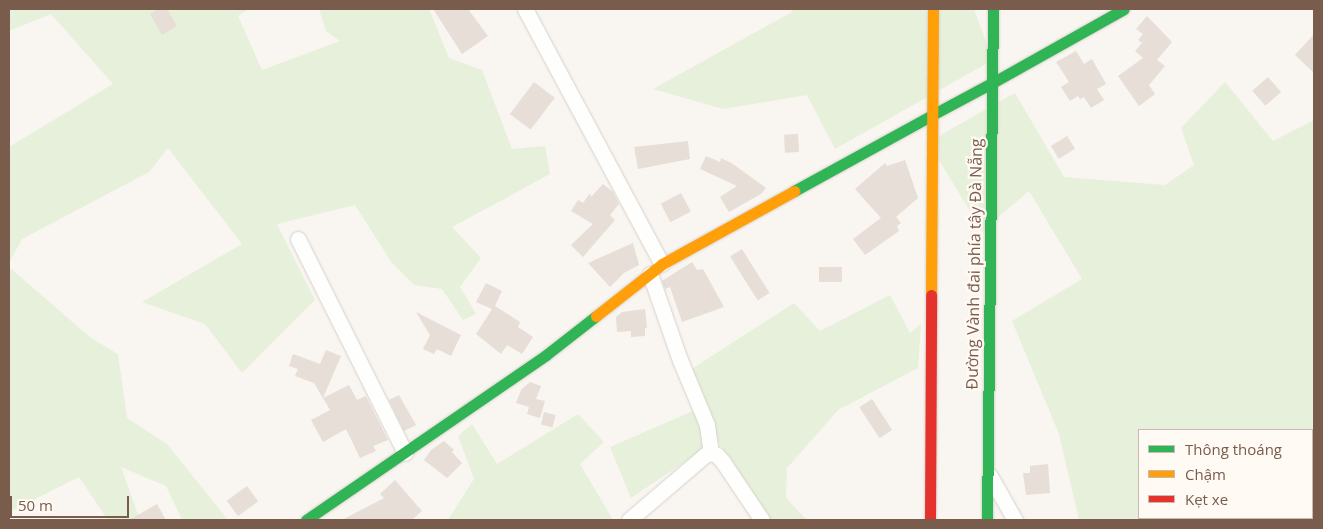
<!DOCTYPE html>
<html>
<head>
<meta charset="utf-8">
<style>
	body { margin:0 }
	#map { position:relative; width:1323px; height:529px; overflow:hidden; background:#f9f5f0; font-family:"Open Sans",sans-serif }
	div>[style] { position:absolute }
	[style*='--x'] { left:calc(var(--x)*1px); top:calc(var(--y)*1px); width:calc(var(--w)*1px); rotate:calc(var(--a)*1deg) }
	.green>* { inset:0; background:#e7f0db }
	.building>* { inset:0; background:#e6ded7; transform-origin:0 0 }
	.roads { filter:drop-shadow(0 0 1px #d7d1cb) drop-shadow(0 0 1px #d7d1cb) }
	.street>* { height:15px; margin:-7.5px; padding:0 7.5px; transform-origin:7.5px; border-radius:7.5px; background:#fefefd }
	.fast>* { height:11px; margin:-5.5px; padding:0 5.5px; transform-origin:5.5px; border-radius:5.5px; background:#30b455 }
	.slow>* { height:11px; margin:-5.5px; padding:0 5.5px; transform-origin:5.5px; border-radius:5.5px; background:#ff9f0a }
	.jam>* { height:11px; margin:-5.5px; padding:0 5.5px; transform-origin:5.5px; border-radius:5.5px; background:#e5322d }
	span { translate:-50% -50%; white-space:nowrap; text-align:center; line-height:1.15; -webkit-text-stroke:4.5px #fffaf3; paint-order:stroke }
	.street-label { font-size:16px; color:#7a5c4d }
	.frame { position:absolute; inset:0; border:10px solid #7a5c4d; pointer-events:none }
	.legend { position:absolute; left:1138px; top:429px; width:175px; height:90px; box-sizing:border-box; background:#fffaf3; border:1px solid #cabbb1; margin:0; padding:6px 9px; list-style:none; font-size:15px; color:#7a5c4d }
	.legend li { display:flex; align-items:center; gap:10px; height:25px }
	.legend b { width:25px; border:1px solid #cabbb1 }
	.scale { position:absolute; left:10px; top:496px; width:119px; height:22px; box-sizing:border-box; border:2px solid #7a5c4d; border-top:0; padding-left:6px; font-size:15px; line-height:18px; white-space:nowrap; color:#7a5c4d; -webkit-text-stroke:4px #fffaf3; paint-order:stroke }
</style>
</head>
<body>
<div id="map">
	<div class="green">
		<i style="clip-path:polygon(9px 9px,249px 9px,238px 16px,262px 70px,340px 41px,326px 31px,319px 9px,429px 9px,449px 58px,482px 70px,512px 149px,545px 146px,550px 174px,452px 227px,481px 258px,460px 287px,476px 314px,463px 320px,442px 289px,414px 285px,392px 263px,355px 205px,277px 224px,315px 300px,242px 373px,205px 324px,142px 302px,242px 244px,168px 148px,149px 172px,22px 239px,9px 263px,9px 147px,113px 84px,51px 14px,9px 31px)"></i>
		<i style="clip-path:polygon(791px 9px,974px 9px,993px 60px,835px 149px,807px 95px,723px 109px,653px 89px,792px 12px)"></i>
		<i style="clip-path:polygon(evenodd,1225px 82px,1273px 141px,1314px 120px,1314px 520px,1079px 520px,1059px 434px,1012px 321px,1082px 279px,1029px 191px,982px 231px,928px 142px,1015px 93px,1064px 177px,1165px 185px,1194px 165px,1181px 128px,1225px 82px,1139px 430px,1312px 430px,1312px 518px,1139px 518px,1139px 430px)"></i>
		<i style="clip-path:polygon(9px 267px,91px 338px,118px 354px,127px 418px,167px 444px,228px 520px,182px 520px,166px 486px,121px 467px,140px 520px,108px 520px,79px 477px,9px 512px)"></i>
		<i style="clip-path:polygon(890px 295px,910px 333px,921px 324px,918px 368px,838px 410px,787px 468px,786px 498px,807px 520px,769px 520px,717px 440px,631px 498px,610px 447px,693px 411px,687px 372px,794px 303px,820px 331px)"></i>
		<i style="clip-path:polygon(578px 414px,604px 442px,580px 464px,613px 520px,448px 520px,474px 479px,458px 436px,472px 424px,497px 464px)"></i>
	</div>
	<div class="building">
		<i style="clip-path:polygon(158px 9px,167px 9px,177px 26px,162px 35px,150px 14px)"></i>
		<i style="clip-path:polygon(433px 9px,468px 9px,488px 36px,462px 54px)"></i>
		<i style="clip-path:polygon(1147px 16px,1172px 42px,1157px 60px,1165px 66px,1149px 85px,1155px 94px,1139px 106px,1118px 76px,1143px 58px,1135px 51px,1142px 43px,1138px 40px,1143px 34px,1136px 29px)"></i>
		<i style="clip-path:polygon(1314px 34px,1314px 73px,1295px 55px)"></i>
		<i style="clip-path:polygon(1076px 51px,1084px 64px,1092px 59px,1106px 84px,1097px 89px,1104px 100px,1091px 108px,1084px 97px,1080px 99px,1078px 96px,1070px 101px,1061px 87px,1069px 82px,1056px 62px)"></i>
		<i style="left:1268px;top:77px;width:20px;height:21px;rotate:49deg"></i>
		<i style="left:534px;top:82px;width:26px;height:40px;rotate:37deg"></i>
		<i style="left:798px;top:134px;width:18px;height:14px;rotate:87deg"></i>
		<i style="left:1067px;top:136px;width:15px;height:19px;rotate:58deg"></i>
		<i style="clip-path:polygon(688px 141px,690px 159px,638px 169px,634px 147px)"></i>
		<i style="clip-path:polygon(706px 156px,720px 162px,721px 158px,733px 164px,766px 188px,761px 194px,729px 212px,720px 197px,737px 186px,700px 169px)"></i>
		<i style="clip-path:polygon(905px 160px,918px 198px,896px 217px,901px 223px,897px 226px,899px 231px,865px 255px,853px 239px,881px 218px,855px 189px,885px 163px,887px 166px)"></i>
		<i style="clip-path:polygon(603px 184px,613px 192px,619px 204px,610px 215px,615px 220px,583px 257px,571px 245px,593px 224px,571px 211px,578px 200px,583px 203px,590px 193px,591px 197px)"></i>
		<i style="left:681px;top:193px;width:21px;height:23px;rotate:62deg"></i>
		<i style="clip-path:polygon(633px 243px,639px 265px,624px 273px,610px 287px,588px 263px)"></i>
		<i style="left:742px;top:249px;width:52px;height:14px;rotate:58deg"></i>
		<i style="clip-path:polygon(692px 262px,697px 270px,703px 269px,724px 307px,682px 322px,670px 287px,665px 289px,662px 281px)"></i>
		<i style="left:842px;top:267px;width:15px;height:23px;rotate:90deg"></i>
		<i style="clip-path:polygon(486px 283px,502px 291px,495px 306px,520px 322px,518px 327px,533px 337px,522px 354px,507px 345px,501px 354px,476px 334px,492px 309px,476px 302px)"></i>
		<i style="clip-path:polygon(645px 309px,647px 328px,645px 328px,645px 336px,631px 337px,631px 331px,617px 332px,616px 317px,622px 312px)"></i>
		<i style="clip-path:polygon(416px 312px,461px 335px,451px 356px,437px 349px,434px 354px,423px 349px,430px 335px)"></i>
		<i style="clip-path:polygon(326px 350px,341px 356px,323px 398px,349px 385px,357px 400px,366px 396px,388px 440px,373px 446px,376px 451px,360px 458px,346px 429px,323px 442px,311px 420px,330px 410px,314px 383px,295px 376px,298px 369px,289px 366px,293px 354px,320px 364px)"></i>
		<i style="clip-path:polygon(530px 382px,541px 386px,536px 399px,545px 401px,540px 418px,527px 414px,529px 407px,516px 403px,521px 390px)"></i>
		<i style="clip-path:polygon(399px 395px,416px 425px,404px 431px,389px 400px)"></i>
		<i style="left:872px;top:399px;width:37px;height:15px;rotate:57deg"></i>
		<i style="left:544px;top:412px;width:12px;height:13px;rotate:14deg"></i>
		<i style="clip-path:polygon(444px 441px,454px 450px,452px 452px,462px 463px,447px 478px,424px 460px,431px 450px)"></i>
		<i style="clip-path:polygon(1048px 464px,1050px 493px,1026px 495px,1023px 473px,1030px 473px,1030px 466px)"></i>
		<i style="clip-path:polygon(395px 480px,422px 511px,412px 520px,342px 520px,384px 498px,380px 494px)"></i>
		<i style="left:247px;top:486px;width:19px;height:25px;rotate:54deg"></i>
		<i style="clip-path:polygon(157px 504px,166px 520px,129px 520px)"></i>
	</div>
	<div class="roads">
		<div class="street">
			<i style="--x:525;--y:9;--w:289;--a:61.8"></i>
			<i style="--x:298;--y:239;--w:239;--a:63.4"></i>
			<i style="--x:650;--y:274;--w:91;--a:70.8"></i>
			<i style="--x:680;--y:360;--w:70;--a:67.4"></i>
			<i style="--x:707;--y:425;--w:28;--a:82"></i>
			<i style="--x:990;--y:476;--w:51;--a:60.4"></i>
			<i style="--x:629;--y:520;--w:100;--a:-40.5"></i>
			<i style="--x:705;--y:455;--w:6;--a:-18"></i>
			<i style="--x:711;--y:453;--w:6;--a:18"></i>
			<i style="--x:717;--y:455;--w:9;--a:49"></i>
			<i style="--x:723;--y:462;--w:70;--a:56.1"></i>
		</div>
		<div class="fast">
			<i style="--x:992;--y:83;--w:151;--a:-29.3"></i>
			<i style="--x:932;--y:115;--w:68;--a:-28.1"></i>
			<i style="--x:794;--y:191;--w:158;--a:-28.8"></i>
			<i style="--x:306;--y:520;--w:291;--a:-34.5"></i>
			<i style="--x:546;--y:355;--w:63;--a:-38"></i>
			<i style="--x:987;--y:520;--w:511;--a:-89.33"></i>
		</div>
		<div class="slow">
			<i style="--x:931;--y:295;--w:286;--a:-89.6"></i>
			<i style="--x:596;--y:316;--w:84;--a:-38.2"></i>
			<i style="--x:662;--y:264;--w:151;--a:-28.9"></i>
		</div>
		<div class="jam">
			<i style="--x:930;--y:520;--w:225;--a:-89.7"></i>
		</div>
	</div>
	<div class="street-label">
		<span style="left:974px;top:264px;rotate:-89deg">Đường Vành đai phía tây Đà Nẵng</span>
	</div>
	<div class="frame"></div>
	<ul class="legend">
	<li><b style="height:6px;background:#30b455"></b>Thông thoáng</li>
	<li><b style="height:6px;background:#ff9f0a"></b>Chậm</li>
	<li><b style="height:6px;background:#e5322d"></b>Kẹt xe</li>
	</ul>
	<div class="scale">50 m</div>
</div>
</body>
</html>
